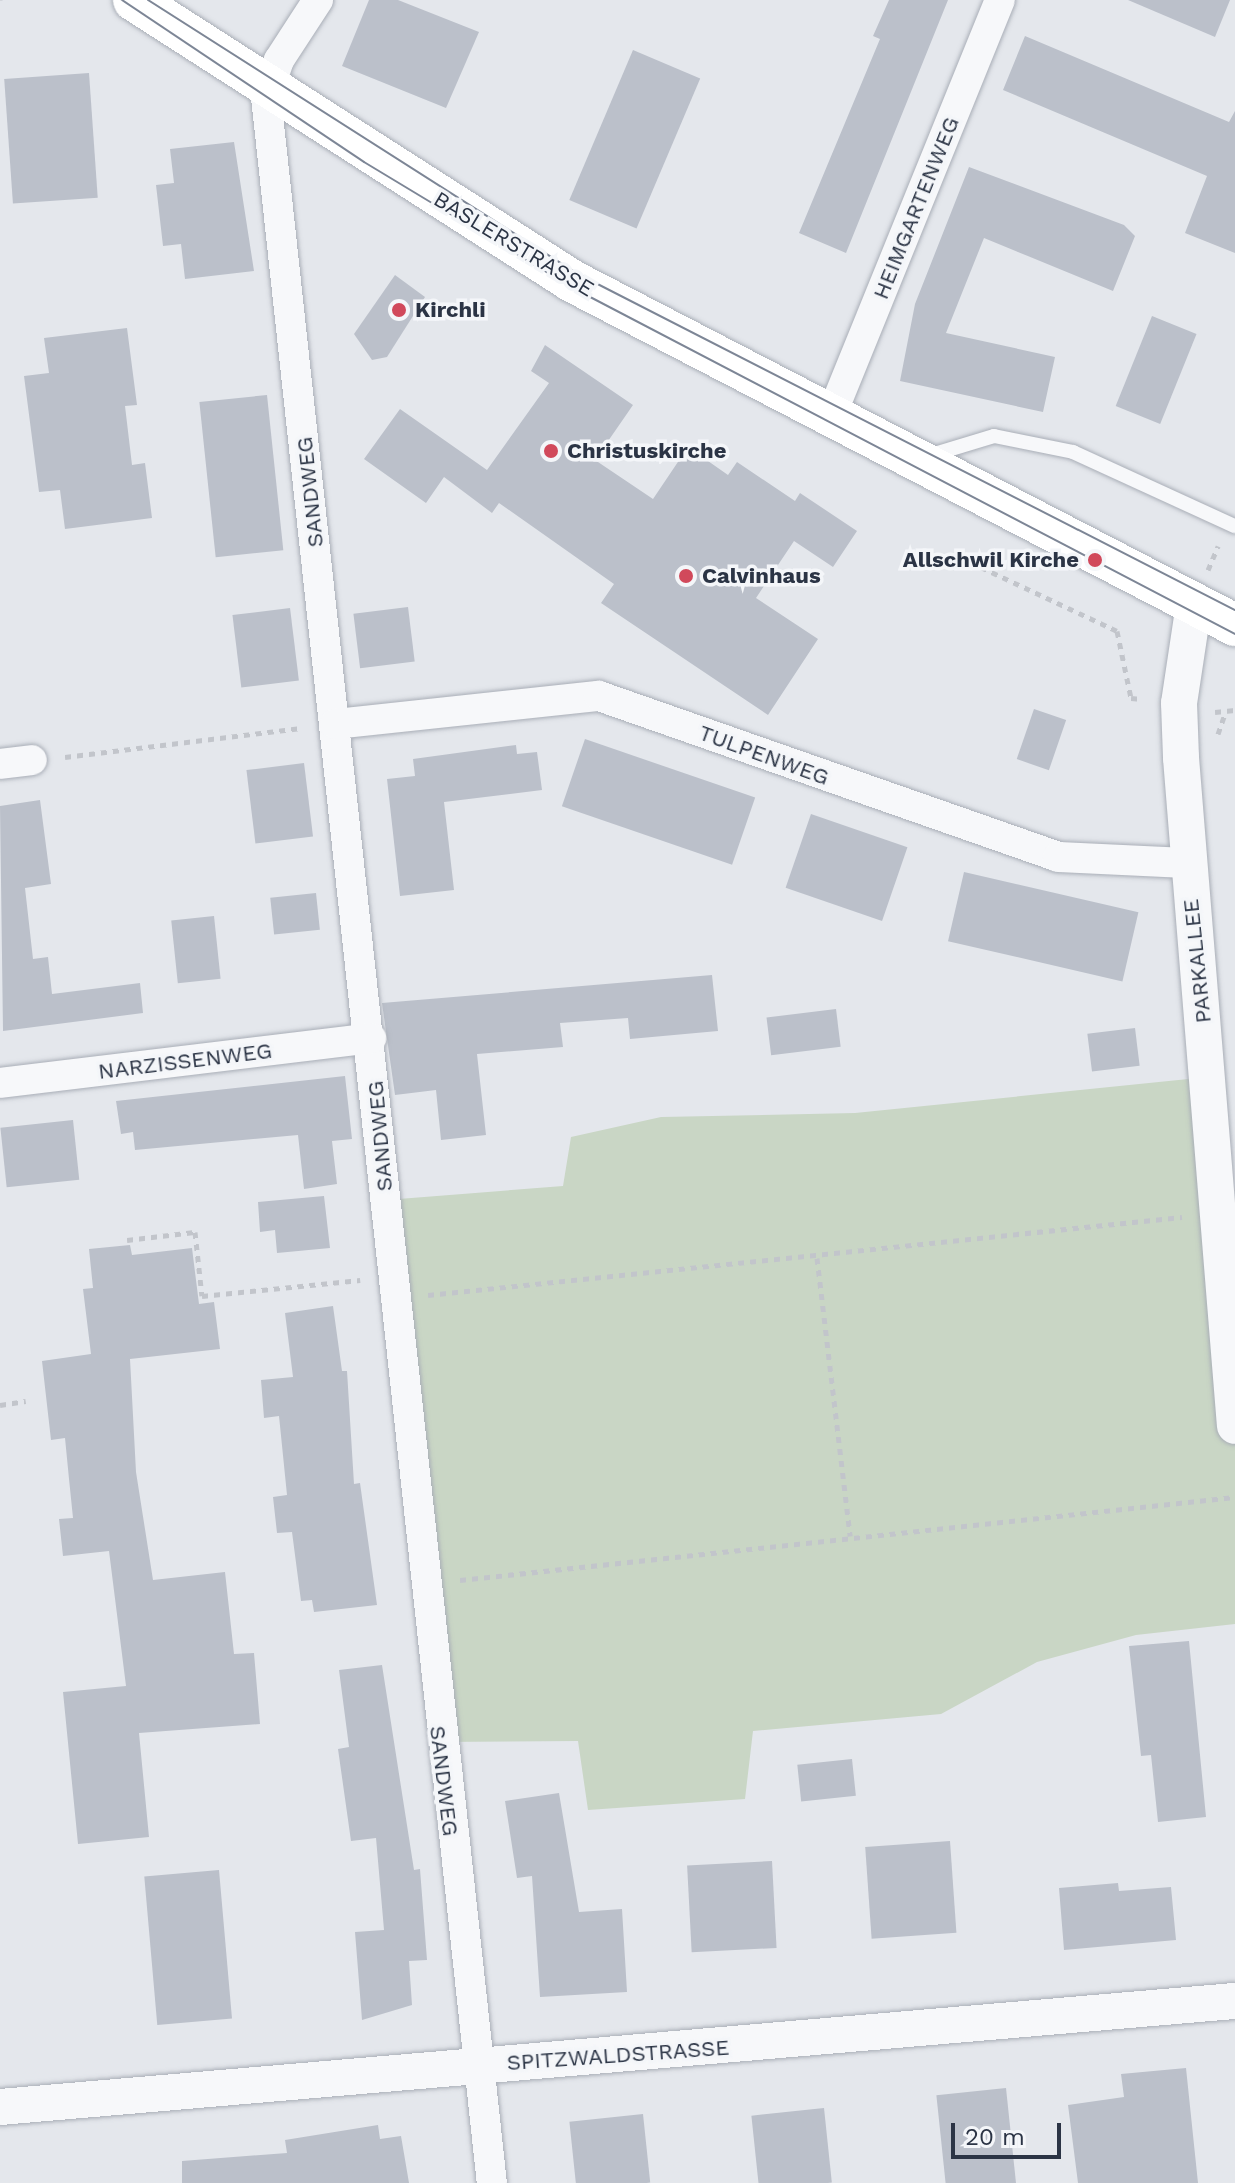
<!DOCTYPE html>
<html>
<head>
<meta charset="utf-8">
<style>
	body { margin:0 }
	#map { position:relative; width:1235px; height:2183px; overflow:hidden; background:#e4e7ec; font-family:"Work Sans",sans-serif }
	div>[style] { position:absolute }
	[style*='--x'] { left:calc(var(--x)*1px); top:calc(var(--y)*1px); width:calc(var(--w)*1px); rotate:calc(var(--a)*1deg) }
	.green>* { inset:0; background:#c9d6c5 }
	.building>* { inset:0; background:#bbc0ca; transform-origin:0 0 }
	.path>* { height:5px; margin-top:-2.5px; transform-origin:0; background:repeating-linear-gradient(90deg,#c2c5cb 0 6px,transparent 0 12px) }
	.roads { filter:drop-shadow(0 0 2px #a9aeb7) drop-shadow(0 0 2px #a9aeb7) }
	.service>* { height:14px; margin:-7px; padding:0 7px; transform-origin:7px; border-radius:7px; background:#f7f8fa }
	.minor>* { height:30px; margin:-15px; padding:0 15px; transform-origin:15px; border-radius:15px; background:#f7f8fa }
	.tertiary>* { height:36px; margin:-18px; padding:0 18px; transform-origin:18px; border-radius:18px; background:#f7f8fa }
	.secondary>* { height:42px; margin:-21px; padding:0 21px; transform-origin:21px; border-radius:21px; background:#fff }
	.tram>* { height:2px; margin:-1px; padding:0 1px; transform-origin:1px; border-radius:1px; background:#7d8696 }
	.dots>* { width:22px; height:22px; translate:-50% -50%; box-sizing:border-box; border:4px solid #f4f6f9; border-radius:50% }
	span { translate:-50% -50%; white-space:nowrap; text-align:center; line-height:1.15; -webkit-text-stroke:7px #f4f6f9; paint-order:stroke }
	.street-label { font-size:22px; color:#2b3445 }
	.poi-label { font-size:22px; color:#2b3445; font-weight:700 }
	.left { translate:0 -50%; text-align:left }
	.right { translate:-100% -50%; text-align:right }
	.scale { position:absolute; left:951px; top:2123px; width:110px; height:36px; box-sizing:border-box; border:4px solid #2b3445; border-top:0; padding-left:10px; font-size:24px; line-height:28px; white-space:nowrap; color:#2b3445; -webkit-text-stroke:6px #f4f6f9; paint-order:stroke }
</style>
</head>
<body>
<div id="map">
	<div class="green">
		<i style="clip-path:polygon(1208px 1077px,1235px 1426px,1235px 1624px,1136px 1635px,1037px 1662px,941px 1714px,753px 1731px,745px 1799px,588px 1810px,578px 1741px,439px 1742px,386px 1200px,563px 1186px,571px 1137px,661px 1117px,855px 1113px)"></i>
	</div>
	<div class="building">
		<i style="clip-path:polygon(369px 0,398px 0,479px 32px,446px 108px,342px 66px)"></i>
		<i style="clip-path:polygon(889px 0,948px 0,846px 253px,799px 233px,880px 39px,873px 36px)"></i>
		<i style="clip-path:polygon(1128px 0,1230px 0,1215px 37px)"></i>
		<i style="clip-path:polygon(1025px 36px,1229px 122px,1235px 111px,1235px 253px,1185px 233px,1207px 176px,1003px 90px)"></i>
		<i style="left:633px;top:50px;width:73px;height:163px;rotate:23deg"></i>
		<i style="left:89px;top:73px;width:125px;height:85px;rotate:86deg"></i>
		<i style="clip-path:polygon(234px 142px,254px 271px,185px 279px,181px 244px,163px 246px,156px 185px,174px 183px,170px 149px)"></i>
		<i style="clip-path:polygon(969px 167px,1124px 225px,1135px 236px,1113px 291px,984px 238px,946px 333px,1055px 357px,1043px 412px,900px 381px,915px 304px)"></i>
		<i style="clip-path:polygon(395px 275px,425px 297px,387px 357px,372px 360px,354px 334px)"></i>
		<i style="left:1152px;top:316px;width:48px;height:97px;rotate:22deg"></i>
		<i style="clip-path:polygon(127px 328px,137px 405px,125px 406px,132px 465px,145px 463px,152px 518px,65px 529px,60px 490px,39px 492px,24px 376px,49px 373px,44px 338px)"></i>
		<i style="clip-path:polygon(545px 345px,633px 405px,595px 460px,653px 499px,688px 447px,728px 475px,737px 462px,795px 501px,800px 493px,857px 531px,833px 567px,794px 541px,756px 598px,818px 639px,768px 715px,601px 603px,614px 584px,499px 503px,492px 513px,444px 477px,426px 503px,364px 459px,400px 409px,487px 470px,549px 383px,531px 371px)"></i>
		<i style="left:267px;top:395px;width:156px;height:68px;rotate:84deg"></i>
		<i style="left:408px;top:607px;width:55px;height:55px;rotate:83deg"></i>
		<i style="left:290px;top:608px;width:73px;height:58px;rotate:83deg"></i>
		<i style="left:1034px;top:709px;width:34px;height:53px;rotate:19deg"></i>
		<i style="left:585px;top:739px;width:180px;height:71px;rotate:19deg"></i>
		<i style="clip-path:polygon(516px 745px,517px 754px,537px 752px,542px 790px,444px 802px,454px 890px,400px 896px,387px 779px,415px 776px,413px 759px)"></i>
		<i style="left:304px;top:763px;width:74px;height:58px;rotate:83deg"></i>
		<i style="clip-path:polygon(40px 800px,51px 884px,25px 888px,33px 959px,48px 957px,52px 994px,140px 983px,143px 1013px,3px 1031px,0 806px)"></i>
		<i style="left:811px;top:814px;width:102px;height:78px;rotate:19deg"></i>
		<i style="left:964px;top:872px;width:179px;height:71px;rotate:13deg"></i>
		<i style="left:316px;top:893px;width:37px;height:46px;rotate:84deg"></i>
		<i style="left:214px;top:916px;width:63px;height:43px;rotate:84deg"></i>
		<i style="clip-path:polygon(712px 975px,718px 1031px,630px 1039px,628px 1018px,560px 1023px,563px 1047px,477px 1054px,486px 1135px,441px 1140px,436px 1090px,395px 1095px,382px 1003px)"></i>
		<i style="left:836px;top:1009px;width:38px;height:70px;rotate:83deg"></i>
		<i style="left:1135px;top:1028px;width:38px;height:48px;rotate:83deg"></i>
		<i style="clip-path:polygon(345px 1076px,352px 1139px,332px 1141px,337px 1184px,304px 1189px,298px 1135px,135px 1150px,133px 1132px,121px 1134px,116px 1101px)"></i>
		<i style="left:73px;top:1120px;width:60px;height:73px;rotate:84deg"></i>
		<i style="clip-path:polygon(324px 1196px,330px 1248px,277px 1253px,275px 1230px,260px 1232px,258px 1202px)"></i>
		<i style="clip-path:polygon(130px 1245px,132px 1255px,192px 1248px,199px 1304px,214px 1302px,220px 1349px,130px 1359px,136px 1472px,153px 1580px,225px 1572px,234px 1654px,254px 1653px,260px 1724px,139px 1733px,149px 1837px,78px 1844px,63px 1692px,126px 1686px,109px 1551px,63px 1556px,59px 1519px,73px 1518px,69px 1479px,65px 1438px,51px 1440px,42px 1361px,91px 1354px,83px 1289px,93px 1288px,89px 1249px)"></i>
		<i style="clip-path:polygon(333px 1306px,342px 1371px,347px 1371px,354px 1484px,360px 1483px,377px 1605px,314px 1612px,312px 1600px,301px 1601px,292px 1532px,277px 1533px,273px 1497px,287px 1495px,279px 1416px,264px 1418px,261px 1380px,293px 1377px,285px 1313px)"></i>
		<i style="clip-path:polygon(1189px 1641px,1206px 1817px,1158px 1822px,1151px 1755px,1141px 1756px,1129px 1646px)"></i>
		<i style="clip-path:polygon(382px 1665px,414px 1870px,420px 1869px,427px 1960px,409px 1961px,412px 2005px,362px 2020px,355px 1932px,384px 1930px,376px 1838px,351px 1841px,338px 1749px,349px 1747px,339px 1670px)"></i>
		<i style="left:852px;top:1759px;width:37px;height:55px;rotate:84deg"></i>
		<i style="clip-path:polygon(559px 1793px,579px 1912px,622px 1909px,627px 1992px,540px 1997px,532px 1876px,517px 1878px,505px 1801px)"></i>
		<i style="left:950px;top:1841px;width:92px;height:85px;rotate:86deg"></i>
		<i style="left:772px;top:1861px;width:87px;height:85px;rotate:87deg"></i>
		<i style="left:219px;top:1870px;width:149px;height:75px;rotate:85deg"></i>
		<i style="clip-path:polygon(1118px 1883px,1119px 1891px,1171px 1887px,1176px 1940px,1064px 1950px,1059px 1888px)"></i>
		<i style="clip-path:polygon(1186px 2068px,1198px 2183px,1078px 2183px,1068px 2105px,1124px 2097px,1121px 2074px)"></i>
		<i style="left:1006px;top:2088px;width:96px;height:70px;rotate:84deg"></i>
		<i style="left:824px;top:2108px;width:75px;height:73px;rotate:84deg"></i>
		<i style="left:643px;top:2114px;width:69px;height:74px;rotate:84deg"></i>
		<i style="clip-path:polygon(378px 2125px,380px 2139px,401px 2136px,409px 2183px,182px 2183px,182px 2161px,287px 2153px,285px 2140px)"></i>
	</div>
	<div class="path">
		<i style="--x:0;--y:1;--w:1;--a:-90"></i>
		<i style="--x:970;--y:562;--w:162;--a:25.1"></i>
		<i style="--x:1117;--y:631;--w:68;--a:78.2"></i>
		<i style="--x:1131;--y:698;--w:11;--a:5"></i>
		<i style="--x:1208;--y:570;--w:26;--a:-67"></i>
		<i style="--x:1215;--y:712;--w:20;--a:-6"></i>
		<i style="--x:1218;--y:734;--w:21;--a:-71"></i>
		<i style="--x:65;--y:757;--w:238;--a:-7"></i>
		<i style="--x:127;--y:1240;--w:68;--a:-6.7"></i>
		<i style="--x:195;--y:1232;--w:64;--a:83.8"></i>
		<i style="--x:202;--y:1296;--w:159;--a:-5.8"></i>
		<i style="--x:817;--y:1258;--w:280;--a:83.2"></i>
		<i style="--x:428;--y:1295;--w:758;--a:-5.91"></i>
		<i style="--x:0;--y:1405;--w:26;--a:-9"></i>
		<i style="--x:460;--y:1580;--w:779;--a:-6.11"></i>
	</div>
	<div class="roads">
		<div class="service">
			<i style="--x:928;--y:456;--w:69;--a:-16.9"></i>
			<i style="--x:994;--y:436;--w:81;--a:11.4"></i>
			<i style="--x:1073;--y:452;--w:178;--a:24.6"></i>
		</div>
		<div class="minor">
			<i style="--x:318;--y:0;--w:72;--a:123"></i>
			<i style="--x:279;--y:60;--w:39;--a:109"></i>
			<i style="--x:266;--y:97;--w:2098;--a:83.82"></i>
			<i style="--x:831;--y:416;--w:449;--a:-67.9"></i>
			<i style="--x:335;--y:724;--w:265;--a:-6.1"></i>
			<i style="--x:599;--y:696;--w:486;--a:19.3"></i>
			<i style="--x:1058;--y:857;--w:129;--a:2.7"></i>
			<i style="--x:0;--y:764;--w:32;--a:-7"></i>
			<i style="--x:0;--y:1083;--w:374;--a:-6.9"></i>
		</div>
		<div class="tertiary">
			<i style="--x:1194;--y:604;--w:100;--a:98.6"></i>
			<i style="--x:1179;--y:703;--w:55;--a:87.9"></i>
			<i style="--x:1181;--y:758;--w:670;--a:85.38"></i>
			<i style="--x:0;--y:2107;--w:1240;--a:-4.91"></i>
		</div>
		<div class="secondary">
			<i style="--x:134;--y:0;--w:520;--a:32.68"></i>
			<i style="--x:572;--y:281;--w:747;--a:27.42"></i>
		</div>
	</div>
	<div class="tram">
		<i style="--x:122;--y:0;--w:291;--a:33.8"></i>
		<i style="--x:364;--y:162;--w:242;--a:31.1"></i>
		<i style="--x:571;--y:287;--w:749;--a:27.59"></i>
		<i style="--x:148;--y:0;--w:510;--a:32.51"></i>
		<i style="--x:578;--y:274;--w:738;--a:27.09"></i>
	</div>
	<div class="dots">
		<i style="left:399px;top:310px;background:#d1495b"></i>
		<i style="left:551px;top:451px;background:#d1495b"></i>
		<i style="left:1095px;top:560px;background:#d1495b"></i>
		<i style="left:686px;top:576px;background:#d1495b"></i>
	</div>
	<div class="street-label">
		<span style="left:916px;top:208px;rotate:-68deg">HEIMGARTENWEG</span>
		<span style="left:514px;top:244px;rotate:31deg">BASLERSTRASSE</span>
		<span style="left:310px;top:492px;rotate:-96deg">SANDWEG</span>
		<span style="left:764px;top:755px;rotate:20deg">TULPENWEG</span>
		<span style="left:1197px;top:961px;rotate:-96deg">PARKALLEE</span>
		<span style="left:185px;top:1061px;rotate:-7deg">NARZISSENWEG</span>
		<span style="left:380px;top:1136px;rotate:-95deg">SANDWEG</span>
		<span style="left:444px;top:1781px;rotate:83deg">SANDWEG</span>
		<span style="left:618px;top:2055px;rotate:-4deg">SPITZWALDSTRASSE</span>
	</div>
	<div class="poi-label">
		<span class="left" style="left:415px;top:310px">Kirchli</span>
		<span class="left" style="left:567px;top:451px">Christuskirche</span>
		<span class="right" style="left:1079px;top:560px">Allschwil Kirche</span>
		<span class="left" style="left:702px;top:576px">Calvinhaus</span>
	</div>
	<div class="scale">20 m</div>
</div>
</body>
</html>
